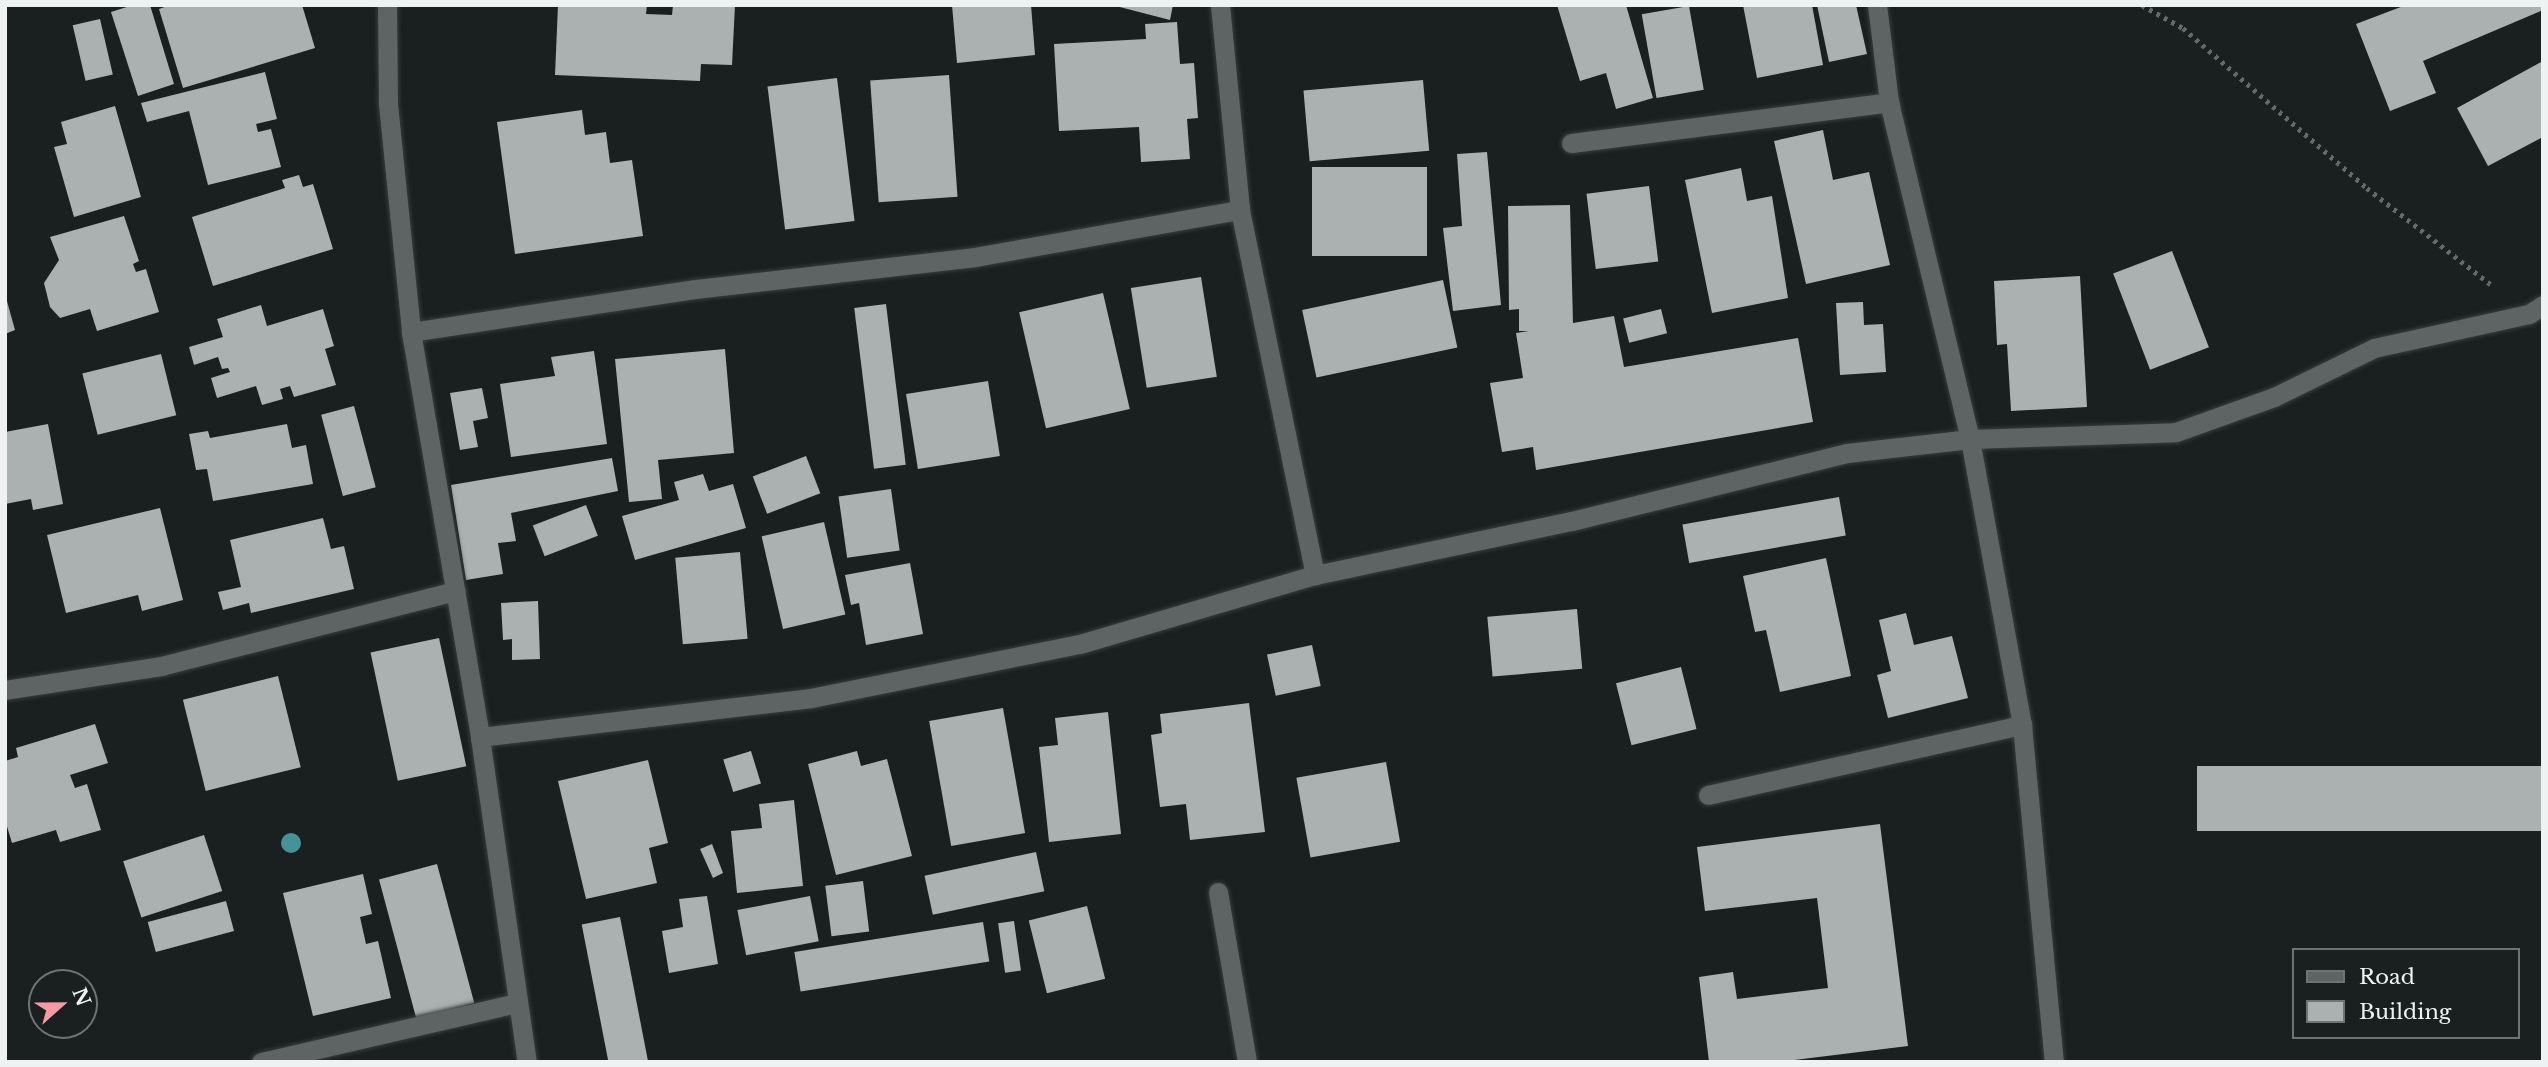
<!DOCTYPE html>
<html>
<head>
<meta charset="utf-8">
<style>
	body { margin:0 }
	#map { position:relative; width:2548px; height:1067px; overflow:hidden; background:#1a1f1f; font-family:"Libre Baskerville",serif }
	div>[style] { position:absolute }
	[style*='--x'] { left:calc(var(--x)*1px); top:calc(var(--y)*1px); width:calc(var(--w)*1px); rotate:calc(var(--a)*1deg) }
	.building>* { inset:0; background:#abb1b1; transform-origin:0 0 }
	.path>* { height:4.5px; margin-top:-2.25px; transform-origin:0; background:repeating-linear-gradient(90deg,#646969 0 3.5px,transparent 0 8.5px) }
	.roads { filter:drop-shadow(0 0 2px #393c3c) drop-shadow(0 0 2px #393c3c) }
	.minor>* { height:19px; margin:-9.5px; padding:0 9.5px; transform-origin:9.5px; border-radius:9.5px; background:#5e6464 }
	.trees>* { width:20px; height:20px; margin:-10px; border-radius:50%; background:#449396 }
	span { translate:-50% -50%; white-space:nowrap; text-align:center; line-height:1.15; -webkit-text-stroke:7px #1a1f1f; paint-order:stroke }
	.frame { position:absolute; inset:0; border:7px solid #eef2f2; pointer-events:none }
	.legend { position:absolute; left:2292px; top:948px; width:228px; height:91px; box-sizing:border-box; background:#1a1f1f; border:2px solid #6f7373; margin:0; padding:9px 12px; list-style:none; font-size:21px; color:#eef2f2 }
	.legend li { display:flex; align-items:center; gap:14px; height:35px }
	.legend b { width:35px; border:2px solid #6f7373 }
	.north { position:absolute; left:28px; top:969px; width:70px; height:70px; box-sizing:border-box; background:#1a1f1f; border:2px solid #6f7373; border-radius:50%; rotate:69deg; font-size:19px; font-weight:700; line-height:28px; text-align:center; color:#eef2f2 }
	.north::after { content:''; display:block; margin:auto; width:24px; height:32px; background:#f49aa1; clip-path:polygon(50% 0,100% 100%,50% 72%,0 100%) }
</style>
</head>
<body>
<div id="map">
	<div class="building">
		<i style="clip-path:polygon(133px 5px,150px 5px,174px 84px,138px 96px,111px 12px)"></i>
		<i style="clip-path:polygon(170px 5px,302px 5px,315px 48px,183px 88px,159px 9px)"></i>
		<i style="clip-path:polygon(558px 5px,647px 5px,646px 14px,672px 15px,673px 5px,735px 5px,732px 65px,701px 64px,700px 81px,555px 75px)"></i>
		<i style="clip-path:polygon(952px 5px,1031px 5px,1035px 55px,957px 63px)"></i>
		<i style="clip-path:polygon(1112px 5px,1173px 5px,1170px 20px)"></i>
		<i style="clip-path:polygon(1557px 5px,1626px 5px,1653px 98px,1616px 109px,1606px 73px,1580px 81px)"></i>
		<i style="clip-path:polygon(1743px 5px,1812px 5px,1823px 65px,1757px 78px)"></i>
		<i style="clip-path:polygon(1817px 5px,1856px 5px,1867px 54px,1829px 62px)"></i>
		<i style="clip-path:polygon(2406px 5px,2543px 5px,2543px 10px,2423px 61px,2436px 93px,2390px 111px,2356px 24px)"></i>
		<i style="left:1689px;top:6px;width:85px;height:48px;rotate:80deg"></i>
		<i style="left:100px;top:19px;width:57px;height:28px;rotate:77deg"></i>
		<i style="clip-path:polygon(1177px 22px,1180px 64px,1194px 63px,1198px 118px,1187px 119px,1190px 159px,1141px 162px,1139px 127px,1059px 131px,1054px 44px,1146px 39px,1145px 24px)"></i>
		<i style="clip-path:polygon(2543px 61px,2543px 137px,2488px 166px,2457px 108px)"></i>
		<i style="clip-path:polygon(265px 72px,277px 119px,256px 124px,258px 132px,271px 129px,281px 167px,208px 185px,189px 111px,147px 122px,141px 103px)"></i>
		<i style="left:949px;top:75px;width:122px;height:79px;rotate:86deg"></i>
		<i style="left:837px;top:78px;width:144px;height:70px;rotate:83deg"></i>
		<i style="left:1423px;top:80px;width:71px;height:120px;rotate:85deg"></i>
		<i style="clip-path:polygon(115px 106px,141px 197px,74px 217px,54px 147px,67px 144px,61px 122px)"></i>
		<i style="clip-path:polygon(582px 110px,585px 135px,606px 132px,610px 163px,632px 160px,643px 236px,515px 254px,497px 122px)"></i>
		<i style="clip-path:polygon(1823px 130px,1833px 180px,1869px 172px,1890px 265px,1806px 284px,1774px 141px)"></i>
		<i style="clip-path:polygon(1487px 152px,1501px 305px,1453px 311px,1443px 228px,1462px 226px,1457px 154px)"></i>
		<i style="left:1312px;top:167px;width:115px;height:89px"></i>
		<i style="clip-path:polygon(1741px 168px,1747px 201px,1772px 196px,1788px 298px,1712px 313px,1685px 180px)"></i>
		<i style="clip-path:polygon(299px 175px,303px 187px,313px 184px,333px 249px,213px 286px,192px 217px,285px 188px,282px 180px)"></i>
		<i style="left:1649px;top:186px;width:76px;height:63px;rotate:83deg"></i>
		<i style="clip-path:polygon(1570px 205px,1573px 323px,1614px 316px,1624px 367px,1798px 338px,1813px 422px,1536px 470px,1533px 447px,1502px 452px,1490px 383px,1523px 378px,1516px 333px,1529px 331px,1519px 331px,1519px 309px,1509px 310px,1508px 206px)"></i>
		<i style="clip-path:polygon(124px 216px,139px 261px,133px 264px,136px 272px,146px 269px,159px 312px,97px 331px,90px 309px,60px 318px,50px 307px,44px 283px,59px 260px,50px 237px)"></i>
		<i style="left:2172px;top:251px;width:103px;height:63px;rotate:69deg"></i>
		<i style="clip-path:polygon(2080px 276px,2087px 407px,2011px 411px,2007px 344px,1997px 345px,1994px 281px)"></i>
		<i style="left:1201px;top:277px;width:101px;height:71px;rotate:81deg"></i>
		<i style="left:1443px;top:280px;width:69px;height:144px;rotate:78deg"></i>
		<i style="left:1103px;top:293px;width:119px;height:86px;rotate:77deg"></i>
		<i style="clip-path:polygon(5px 294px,15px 330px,5px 334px)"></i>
		<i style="clip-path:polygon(1863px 302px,1864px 325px,1883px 324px,1886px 372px,1840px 375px,1836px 303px)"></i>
		<i style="left:886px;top:304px;width:162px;height:32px;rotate:83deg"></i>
		<i style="clip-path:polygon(261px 305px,267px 326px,323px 309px,334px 346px,325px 349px,336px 385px,294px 397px,290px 386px,280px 389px,283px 399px,262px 405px,256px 386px,217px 398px,211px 378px,230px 372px,228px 368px,222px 369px,218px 357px,194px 365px,189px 347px,223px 337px,217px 319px)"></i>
		<i style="left:1661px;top:309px;width:25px;height:39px;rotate:76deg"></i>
		<i style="clip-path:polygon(725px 349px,734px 453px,658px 460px,662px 499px,629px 502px,615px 359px)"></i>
		<i style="clip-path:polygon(594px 351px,607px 444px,511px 457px,500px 384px,555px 376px,551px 357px)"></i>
		<i style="left:161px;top:354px;width:63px;height:81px;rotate:76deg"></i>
		<i style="left:988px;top:381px;width:76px;height:83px;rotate:81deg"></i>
		<i style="clip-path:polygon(482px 388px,488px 418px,473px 421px,478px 447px,460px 450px,450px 393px)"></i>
		<i style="left:354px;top:406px;width:84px;height:34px;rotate:75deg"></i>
		<i style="clip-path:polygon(48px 424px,63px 504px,33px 510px,31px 499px,5px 504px,5px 432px)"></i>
		<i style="clip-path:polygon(287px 424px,292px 448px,306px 445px,313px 484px,213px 501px,207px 469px,196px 470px,189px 434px,208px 431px,210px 438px)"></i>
		<i style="left:806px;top:456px;width:40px;height:57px;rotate:69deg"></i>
		<i style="clip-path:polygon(612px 458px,618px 491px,511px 513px,516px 541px,498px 543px,503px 574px,466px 580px,451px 485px)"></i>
		<i style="clip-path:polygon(703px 474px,709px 491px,733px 484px,746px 528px,635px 560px,622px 516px,679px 500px,674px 482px)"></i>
		<i style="left:891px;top:489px;width:62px;height:53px;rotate:82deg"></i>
		<i style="left:1839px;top:497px;width:39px;height:159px;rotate:80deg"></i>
		<i style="left:586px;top:505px;width:33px;height:57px;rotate:69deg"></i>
		<i style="clip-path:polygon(160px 508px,183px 600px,142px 611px,138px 595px,66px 613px,47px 535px)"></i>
		<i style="clip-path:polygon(323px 518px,331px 549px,344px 546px,354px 589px,251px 613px,249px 603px,223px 610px,218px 592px,241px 587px,230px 540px)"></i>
		<i style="left:824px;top:522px;width:95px;height:64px;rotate:77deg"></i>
		<i style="left:740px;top:552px;width:87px;height:65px;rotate:85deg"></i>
		<i style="clip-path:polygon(1826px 558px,1851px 676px,1780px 692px,1766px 630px,1755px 632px,1743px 576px)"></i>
		<i style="clip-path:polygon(910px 563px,923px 634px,866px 645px,859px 603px,851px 605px,845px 575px)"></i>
		<i style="clip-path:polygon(538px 601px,540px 659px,512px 660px,512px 639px,503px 640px,501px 603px)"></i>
		<i style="left:1577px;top:609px;width:60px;height:90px;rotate:85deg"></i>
		<i style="clip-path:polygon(1906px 613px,1914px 645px,1952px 636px,1968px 698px,1888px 718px,1877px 675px,1891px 671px,1879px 620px)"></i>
		<i style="left:439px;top:638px;width:131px;height:70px;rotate:78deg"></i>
		<i style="left:1312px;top:645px;width:42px;height:46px;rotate:78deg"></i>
		<i style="left:1681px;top:667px;width:64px;height:67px;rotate:76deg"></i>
		<i style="left:278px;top:676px;width:94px;height:98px;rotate:76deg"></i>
		<i style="clip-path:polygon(1249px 703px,1265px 832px,1190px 840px,1186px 804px,1160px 807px,1151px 735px,1162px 733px,1160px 714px)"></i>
		<i style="left:1003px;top:708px;width:127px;height:75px;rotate:80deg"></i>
		<i style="clip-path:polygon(1108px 712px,1121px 834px,1049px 842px,1039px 747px,1058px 745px,1055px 718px)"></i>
		<i style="clip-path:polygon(95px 724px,108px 763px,70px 775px,75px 788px,87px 784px,101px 830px,60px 842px,56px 830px,12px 843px,5px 820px,5px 761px,18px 757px,16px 748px)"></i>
		<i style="left:751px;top:751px;width:34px;height:29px;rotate:73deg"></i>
		<i style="clip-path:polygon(857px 751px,861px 766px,887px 759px,912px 856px,836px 875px,808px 764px)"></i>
		<i style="clip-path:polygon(648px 760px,668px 843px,649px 848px,657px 883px,586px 899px,558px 781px)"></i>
		<i style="left:1386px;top:762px;width:81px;height:91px;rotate:80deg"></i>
		<i style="left:2543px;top:766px;width:65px;height:346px;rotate:90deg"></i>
		<i style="clip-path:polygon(794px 800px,803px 886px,737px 893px,731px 831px,762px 828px,759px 804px)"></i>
		<i style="clip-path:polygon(1880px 824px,1908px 1046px,1778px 1062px,1709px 1062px,1699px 977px,1733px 972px,1737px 999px,1828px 988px,1817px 898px,1705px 911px,1697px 847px)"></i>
		<i style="left:204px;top:835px;width:59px;height:85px;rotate:72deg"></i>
		<i style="clip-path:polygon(712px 844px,723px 873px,713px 878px,700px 849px)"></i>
		<i style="left:1036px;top:852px;width:40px;height:114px;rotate:78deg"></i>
		<i style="left:437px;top:864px;width:144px;height:60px;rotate:75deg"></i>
		<i style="clip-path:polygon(363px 874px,372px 914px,360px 917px,366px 944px,378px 941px,391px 998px,313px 1016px,283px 893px)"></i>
		<i style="left:863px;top:881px;width:51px;height:38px;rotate:83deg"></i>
		<i style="clip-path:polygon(707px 896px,718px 964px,669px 973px,662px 931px,683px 927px,679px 899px)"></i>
		<i style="left:810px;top:896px;width:46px;height:74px;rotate:79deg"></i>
		<i style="left:226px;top:901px;width:31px;height:81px;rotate:75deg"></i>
		<i style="left:1087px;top:906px;width:75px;height:60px;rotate:76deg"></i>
		<i style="left:620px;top:917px;width:147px;height:39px;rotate:79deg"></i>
		<i style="left:1014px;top:921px;width:50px;height:16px;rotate:82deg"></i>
		<i style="left:983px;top:922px;width:40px;height:191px;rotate:81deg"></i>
	</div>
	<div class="path">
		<i style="--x:2142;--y:5;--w:47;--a:29.3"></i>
		<i style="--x:2183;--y:28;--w:244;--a:41"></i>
		<i style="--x:2367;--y:188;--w:160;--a:37.9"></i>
	</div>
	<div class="roads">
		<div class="minor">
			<i style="--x:387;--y:5;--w:99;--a:89.4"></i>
			<i style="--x:388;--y:104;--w:229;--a:84.2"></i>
			<i style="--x:411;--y:332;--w:411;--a:80.3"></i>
			<i style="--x:480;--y:737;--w:328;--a:81.8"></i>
			<i style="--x:1220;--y:5;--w:206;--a:84.4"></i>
			<i style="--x:1240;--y:210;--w:373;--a:78.4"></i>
			<i style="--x:1877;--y:5;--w:98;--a:82.9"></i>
			<i style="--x:1889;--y:102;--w:347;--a:76.5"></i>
			<i style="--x:1970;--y:439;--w:291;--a:79.7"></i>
			<i style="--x:2022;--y:725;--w:339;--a:84.6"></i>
			<i style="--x:1571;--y:143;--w:321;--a:-7.3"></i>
			<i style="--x:411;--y:332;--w:287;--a:-8.6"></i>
			<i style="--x:695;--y:289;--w:282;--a:-6.5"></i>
			<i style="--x:975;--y:257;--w:269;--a:-10.1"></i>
			<i style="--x:5;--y:690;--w:158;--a:-8.7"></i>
			<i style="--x:161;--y:666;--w:304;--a:-14.3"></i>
			<i style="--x:480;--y:737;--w:333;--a:-6.7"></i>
			<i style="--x:811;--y:698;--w:274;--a:-11.4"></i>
			<i style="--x:1080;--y:644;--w:245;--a:-16.4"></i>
			<i style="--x:1315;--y:575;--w:263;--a:-11.9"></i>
			<i style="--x:1572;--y:521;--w:283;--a:-13.9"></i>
			<i style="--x:1847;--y:453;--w:124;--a:-6.5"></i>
			<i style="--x:1970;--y:439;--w:206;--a:-1.9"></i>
			<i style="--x:2176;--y:432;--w:104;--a:-19.7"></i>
			<i style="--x:2274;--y:397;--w:111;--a:-26.1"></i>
			<i style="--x:2374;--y:348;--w:159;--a:-12.4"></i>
			<i style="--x:2529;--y:314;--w:17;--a:-33"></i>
			<i style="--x:1708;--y:795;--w:322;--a:-12.6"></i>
			<i style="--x:1218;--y:892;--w:172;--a:80.3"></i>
			<i style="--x:261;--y:1062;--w:262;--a:-13"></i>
		</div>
	</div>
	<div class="trees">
		<i style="left:291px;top:843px"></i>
	</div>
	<div class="frame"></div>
	<ul class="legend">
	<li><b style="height:9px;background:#5e6464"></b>Road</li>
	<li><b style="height:19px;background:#abb1b1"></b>Building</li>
	</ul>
	<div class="north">N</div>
</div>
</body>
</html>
